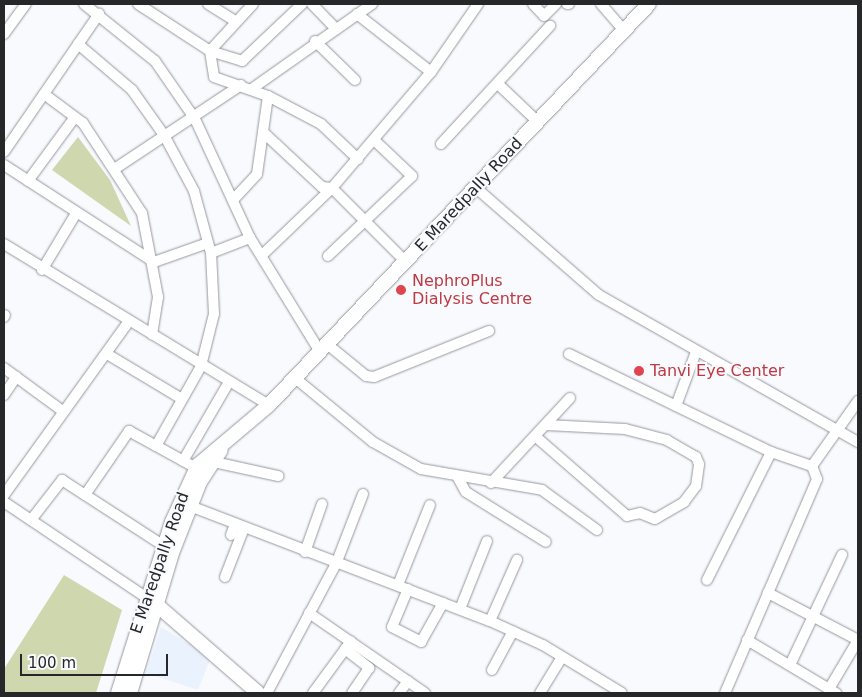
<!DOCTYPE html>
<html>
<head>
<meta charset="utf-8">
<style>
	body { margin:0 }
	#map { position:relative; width:862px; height:697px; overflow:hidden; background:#f8fafe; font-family:"DejaVu Sans",sans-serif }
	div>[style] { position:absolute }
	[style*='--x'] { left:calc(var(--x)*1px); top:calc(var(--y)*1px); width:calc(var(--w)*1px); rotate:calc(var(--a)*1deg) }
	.built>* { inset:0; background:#eaf2fe }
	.green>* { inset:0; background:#cfd7af }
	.roads { filter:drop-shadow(0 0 1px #94989d) drop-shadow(0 0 1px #94989d) }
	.street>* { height:10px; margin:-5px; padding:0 5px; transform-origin:5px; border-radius:5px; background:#fff }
	.secondary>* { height:14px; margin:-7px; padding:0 7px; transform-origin:7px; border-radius:7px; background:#fff }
	.dots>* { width:14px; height:14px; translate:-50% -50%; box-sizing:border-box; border:2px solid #f8fafe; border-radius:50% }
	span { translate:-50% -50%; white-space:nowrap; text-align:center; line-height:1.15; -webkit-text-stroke:4px #f8fafe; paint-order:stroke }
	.street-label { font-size:16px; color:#262729 }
	.health-label { font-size:16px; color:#be3a42 }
	.left { translate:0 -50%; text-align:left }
	.frame { position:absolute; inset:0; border:5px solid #262729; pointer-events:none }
	.scale { position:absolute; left:20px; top:654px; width:148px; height:22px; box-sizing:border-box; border:2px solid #262729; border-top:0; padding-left:6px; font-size:15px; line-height:18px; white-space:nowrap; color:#262729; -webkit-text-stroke:4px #f8fafe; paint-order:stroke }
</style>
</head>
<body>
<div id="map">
	<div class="built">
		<i style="clip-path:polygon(161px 627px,211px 657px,198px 690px,146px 673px)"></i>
	</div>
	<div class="green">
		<i style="clip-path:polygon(78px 137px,110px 180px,131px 226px,52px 170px)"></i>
		<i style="clip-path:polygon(64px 575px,122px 610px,96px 693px,4px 693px,4px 669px)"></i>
	</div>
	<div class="roads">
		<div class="street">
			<i style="--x:84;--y:4;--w:91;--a:38.8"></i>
			<i style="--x:155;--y:61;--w:70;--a:55.4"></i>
			<i style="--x:195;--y:119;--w:131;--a:65.2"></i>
			<i style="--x:138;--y:4;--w:86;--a:33.1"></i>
			<i style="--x:210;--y:51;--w:34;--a:17"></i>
			<i style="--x:242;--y:61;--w:83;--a:-43.5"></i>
			<i style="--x:208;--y:4;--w:31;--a:32"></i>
			<i style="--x:253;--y:4;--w:64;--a:132.5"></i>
			<i style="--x:210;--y:51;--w:26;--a:81"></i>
			<i style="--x:214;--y:77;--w:57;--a:19.4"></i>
			<i style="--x:268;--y:96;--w:36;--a:98"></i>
			<i style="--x:312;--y:4;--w:35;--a:46"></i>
			<i style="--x:533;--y:4;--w:16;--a:47"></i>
			<i style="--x:544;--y:16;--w:17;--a:-45"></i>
			<i style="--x:567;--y:4;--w:2;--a:0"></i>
			<i style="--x:601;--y:4;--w:35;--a:49"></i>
			<i style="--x:357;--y:14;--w:94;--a:38.1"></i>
			<i style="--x:4;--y:34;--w:37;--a:-54"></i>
			<i style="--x:315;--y:41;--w:56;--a:44.3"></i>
			<i style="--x:78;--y:44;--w:71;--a:40.4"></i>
			<i style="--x:132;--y:90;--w:55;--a:54.6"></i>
			<i style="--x:164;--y:135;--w:64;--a:61.8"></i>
			<i style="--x:194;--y:191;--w:64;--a:74.7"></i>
			<i style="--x:498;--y:84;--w:55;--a:43.5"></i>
			<i style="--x:253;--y:88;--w:146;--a:-35.2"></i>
			<i style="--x:44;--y:94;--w:49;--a:36.6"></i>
			<i style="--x:83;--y:123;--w:108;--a:56.8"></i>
			<i style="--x:142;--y:213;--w:86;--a:79.2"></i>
			<i style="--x:158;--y:297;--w:38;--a:99"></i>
			<i style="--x:268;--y:96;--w:60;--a:27.8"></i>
			<i style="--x:321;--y:124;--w:51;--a:43.4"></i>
			<i style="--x:441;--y:144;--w:161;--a:-47.3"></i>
			<i style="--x:4;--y:152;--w:168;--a:-55.5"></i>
			<i style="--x:4;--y:165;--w:179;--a:32.9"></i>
			<i style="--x:154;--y:262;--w:57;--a:-19.4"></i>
			<i style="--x:116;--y:168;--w:150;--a:-33.6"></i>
			<i style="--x:28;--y:181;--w:79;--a:-53.7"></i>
			<i style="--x:475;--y:187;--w:164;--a:41.1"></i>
			<i style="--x:599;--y:295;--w:298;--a:29.6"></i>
			<i style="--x:233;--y:200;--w:35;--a:-47"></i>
			<i style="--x:257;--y:174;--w:42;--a:-81.9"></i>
			<i style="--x:263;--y:132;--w:81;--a:43"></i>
			<i style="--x:322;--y:187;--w:10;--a:6"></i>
			<i style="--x:332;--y:188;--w:98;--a:136.2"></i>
			<i style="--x:4;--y:244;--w:310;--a:31.3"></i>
			<i style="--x:328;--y:256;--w:116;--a:-43.6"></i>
			<i style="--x:412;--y:176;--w:52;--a:-136.5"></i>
			<i style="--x:406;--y:262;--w:105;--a:-135"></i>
			<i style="--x:332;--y:188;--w:153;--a:-49.5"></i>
			<i style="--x:431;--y:72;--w:83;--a:-55.3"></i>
			<i style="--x:42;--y:270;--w:64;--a:-59"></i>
			<i style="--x:4;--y:317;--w:2;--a:-63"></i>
			<i style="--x:327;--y:344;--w:50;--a:39.4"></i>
			<i style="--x:366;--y:376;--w:8;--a:7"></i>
			<i style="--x:374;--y:377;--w:124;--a:-21.8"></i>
			<i style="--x:107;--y:354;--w:87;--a:31"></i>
			<i style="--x:569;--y:354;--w:225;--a:25.9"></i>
			<i style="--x:771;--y:452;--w:43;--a:18.9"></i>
			<i style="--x:4;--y:368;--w:74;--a:36.3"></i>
			<i style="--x:295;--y:378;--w:101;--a:39.4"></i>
			<i style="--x:373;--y:442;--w:55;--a:29.4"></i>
			<i style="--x:421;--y:469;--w:123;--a:9.8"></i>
			<i style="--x:542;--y:490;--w:68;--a:36"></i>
			<i style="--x:4;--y:395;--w:22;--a:-56"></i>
			<i style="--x:676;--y:406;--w:58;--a:-69.7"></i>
			<i style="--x:535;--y:436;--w:122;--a:41"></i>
			<i style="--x:627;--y:516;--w:13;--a:-13"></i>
			<i style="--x:640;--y:513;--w:16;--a:22"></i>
			<i style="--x:655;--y:519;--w:34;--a:-30"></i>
			<i style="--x:684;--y:502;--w:20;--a:-53"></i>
			<i style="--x:696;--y:486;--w:22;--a:-82"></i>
			<i style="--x:699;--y:464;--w:8;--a:-113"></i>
			<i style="--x:696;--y:457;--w:34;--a:-150"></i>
			<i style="--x:667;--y:440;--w:43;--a:-165.3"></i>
			<i style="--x:625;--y:429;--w:79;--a:-177.1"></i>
			<i style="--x:156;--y:446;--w:92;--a:-60.6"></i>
			<i style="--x:201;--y:366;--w:54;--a:-76"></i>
			<i style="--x:214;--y:314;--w:61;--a:-92.8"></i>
			<i style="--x:211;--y:253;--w:42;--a:-21"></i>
			<i style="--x:250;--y:238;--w:134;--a:58.4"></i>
			<i style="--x:183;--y:461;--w:91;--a:-59.8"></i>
			<i style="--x:214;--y:462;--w:66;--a:12.3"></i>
			<i style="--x:457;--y:476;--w:18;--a:61"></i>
			<i style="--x:466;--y:492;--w:94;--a:32"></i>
			<i style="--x:491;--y:483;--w:116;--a:-47.1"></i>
			<i style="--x:4;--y:495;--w:214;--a:-54.3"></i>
			<i style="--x:85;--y:495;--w:78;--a:-55.5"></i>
			<i style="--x:129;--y:431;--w:77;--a:28.9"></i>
			<i style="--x:4;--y:502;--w:172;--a:33.9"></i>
			<i style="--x:190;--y:506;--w:321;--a:21"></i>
			<i style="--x:490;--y:621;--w:58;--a:24.4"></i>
			<i style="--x:543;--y:645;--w:92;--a:31.3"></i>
			<i style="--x:31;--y:520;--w:51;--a:-52.2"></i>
			<i style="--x:62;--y:480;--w:121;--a:32.9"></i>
			<i style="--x:231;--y:535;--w:12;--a:-70"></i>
			<i style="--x:305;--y:552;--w:51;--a:-70.5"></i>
			<i style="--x:225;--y:577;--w:53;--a:-68.8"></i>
			<i style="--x:707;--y:580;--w:143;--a:-63.4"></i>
			<i style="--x:398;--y:585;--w:86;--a:-68.2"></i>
			<i style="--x:408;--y:589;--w:41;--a:112.8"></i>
			<i style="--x:392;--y:627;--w:33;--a:27"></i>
			<i style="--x:421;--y:642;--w:45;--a:-60.6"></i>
			<i style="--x:460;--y:609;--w:73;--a:-68.3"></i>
			<i style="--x:309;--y:613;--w:141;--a:34.6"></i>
			<i style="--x:490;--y:621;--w:67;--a:-66.1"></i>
			<i style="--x:747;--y:640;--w:104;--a:30.8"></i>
			<i style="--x:858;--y:640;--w:102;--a:-152.4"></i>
			<i style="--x:768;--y:593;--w:124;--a:-66.7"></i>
			<i style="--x:817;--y:479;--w:14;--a:-111"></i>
			<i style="--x:812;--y:466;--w:80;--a:-54.7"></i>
			<i style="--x:345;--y:649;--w:31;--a:38"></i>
			<i style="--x:369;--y:668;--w:30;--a:124"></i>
			<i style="--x:790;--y:665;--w:122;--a:-64.7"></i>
			<i style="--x:492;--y:670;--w:44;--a:-61.7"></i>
			<i style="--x:829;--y:689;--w:57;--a:-59.4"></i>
			<i style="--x:267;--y:693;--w:146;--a:-61.9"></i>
			<i style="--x:336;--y:564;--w:75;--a:-68.9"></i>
			<i style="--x:313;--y:693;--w:64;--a:-53.8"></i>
			<i style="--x:399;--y:693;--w:15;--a:-53"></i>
			<i style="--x:540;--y:693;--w:42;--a:-58.6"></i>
			<i style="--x:725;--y:693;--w:109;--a:-66.7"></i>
		</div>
		<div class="secondary">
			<i style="--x:150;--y:599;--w:143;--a:41"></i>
			<i style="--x:118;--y:693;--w:179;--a:-72.5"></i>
			<i style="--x:172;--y:522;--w:63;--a:-65.5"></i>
			<i style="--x:198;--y:465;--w:93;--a:-40.2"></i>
			<i style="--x:269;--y:405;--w:552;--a:-46.54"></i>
			<i style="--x:130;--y:693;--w:146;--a:-73.3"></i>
			<i style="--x:172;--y:553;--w:76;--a:-68.5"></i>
			<i style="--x:200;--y:482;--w:38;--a:-57"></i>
		</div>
	</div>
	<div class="dots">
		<i style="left:401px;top:290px;background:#e0444e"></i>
		<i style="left:639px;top:371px;background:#e0444e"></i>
	</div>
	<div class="street-label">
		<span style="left:469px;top:195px;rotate:-47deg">E Maredpally Road</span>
		<span style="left:160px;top:563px;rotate:-71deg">E Maredpally Road</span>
	</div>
	<div class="health-label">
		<span class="left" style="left:412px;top:290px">NephroPlus<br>Dialysis Centre</span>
		<span class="left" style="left:650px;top:371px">Tanvi Eye Center</span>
	</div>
	<div class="frame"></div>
	<div class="scale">100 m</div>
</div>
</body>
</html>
